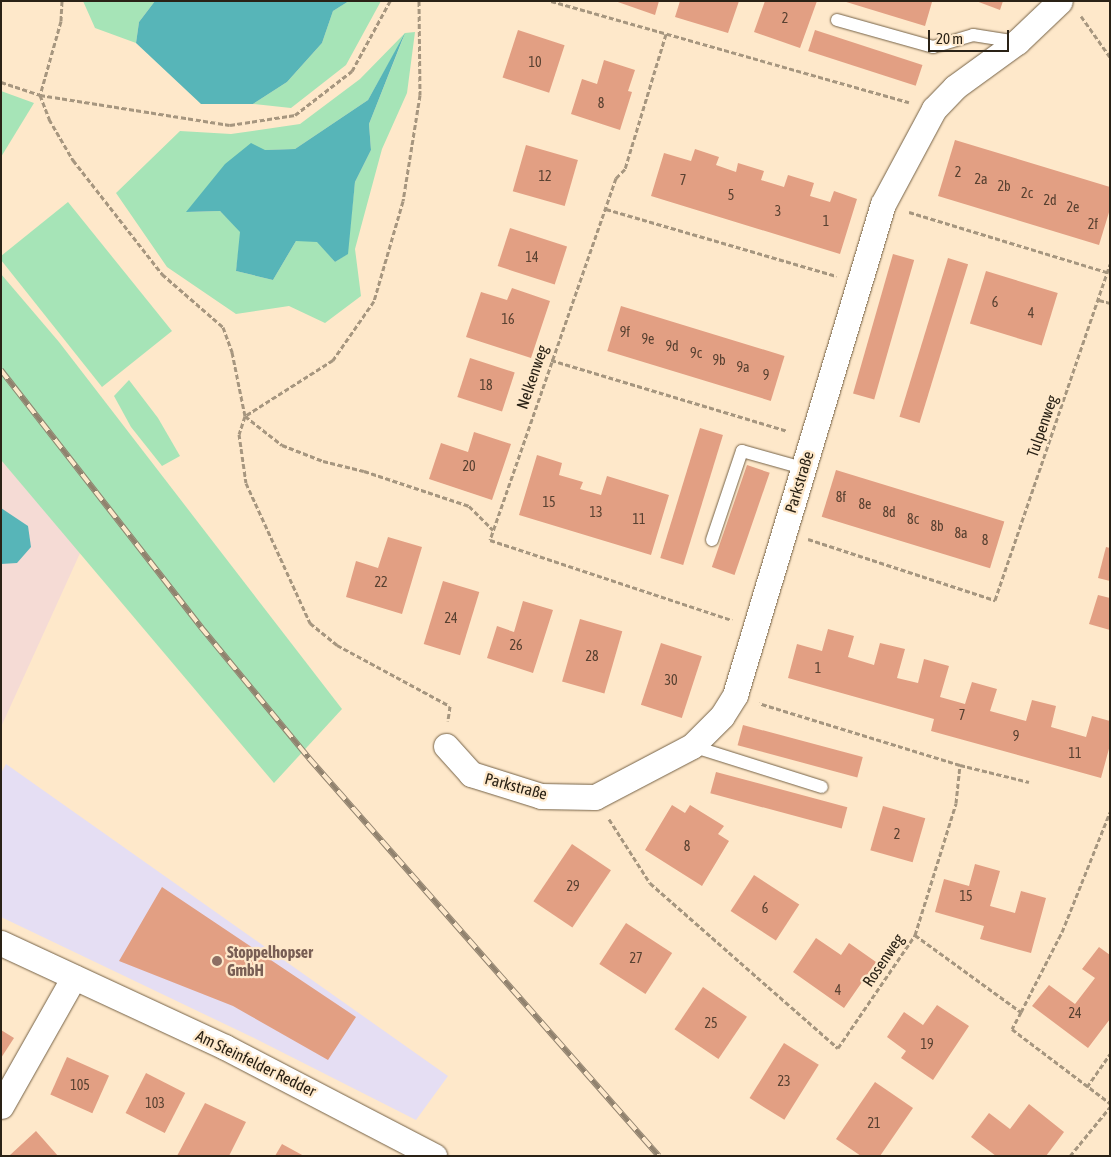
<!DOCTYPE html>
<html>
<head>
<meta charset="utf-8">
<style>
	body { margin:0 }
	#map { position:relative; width:1111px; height:1157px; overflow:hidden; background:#fee8ca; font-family:"Asap Condensed",sans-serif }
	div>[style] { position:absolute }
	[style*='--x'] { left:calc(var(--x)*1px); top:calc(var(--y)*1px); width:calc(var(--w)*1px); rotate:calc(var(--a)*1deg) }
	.commercial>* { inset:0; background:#f5dbd5 }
	.education>* { inset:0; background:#e5def3 }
	.green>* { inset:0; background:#a6e4b7 }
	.water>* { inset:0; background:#57b5b8 }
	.building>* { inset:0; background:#e29f83; transform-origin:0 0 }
	.path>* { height:3px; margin-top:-1.5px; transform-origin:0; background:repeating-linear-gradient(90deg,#a6967f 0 5px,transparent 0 7.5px) }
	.roads { filter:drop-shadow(0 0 1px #756247) drop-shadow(0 0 1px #756247) }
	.lane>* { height:12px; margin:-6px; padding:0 6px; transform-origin:6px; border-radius:6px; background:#fff }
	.street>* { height:25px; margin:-12.5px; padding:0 12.5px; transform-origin:12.5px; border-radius:12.5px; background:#fff }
	.rail>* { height:5.5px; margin-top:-2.75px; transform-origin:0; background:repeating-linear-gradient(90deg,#fee8ca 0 11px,#91826e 0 22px); box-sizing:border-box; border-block:1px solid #91826e }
	.dots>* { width:14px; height:14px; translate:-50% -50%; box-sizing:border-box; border:2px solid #fee8ca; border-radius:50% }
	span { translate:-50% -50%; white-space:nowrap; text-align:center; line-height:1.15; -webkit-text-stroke:4.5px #fee8ca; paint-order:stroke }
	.number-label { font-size:14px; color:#584131 }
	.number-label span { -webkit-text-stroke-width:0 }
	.street-label { font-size:16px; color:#2a2216 }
	.education-label { font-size:16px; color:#785e54; font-weight:700 }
	.left { translate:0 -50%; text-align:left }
	.frame { position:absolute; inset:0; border:2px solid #2a2216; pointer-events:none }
	.scale { position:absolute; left:928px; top:30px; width:81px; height:22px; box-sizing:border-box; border:2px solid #2a2216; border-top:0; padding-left:6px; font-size:15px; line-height:18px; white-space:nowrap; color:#2a2216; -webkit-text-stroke:4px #fee8ca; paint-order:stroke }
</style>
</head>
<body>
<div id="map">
	<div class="commercial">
		<i style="clip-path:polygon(1px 460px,81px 551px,1px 727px)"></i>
	</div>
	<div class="education">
		<i style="clip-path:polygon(6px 764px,448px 1076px,416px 1120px,254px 1038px,1px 917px,1px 773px)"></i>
	</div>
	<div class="green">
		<i style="clip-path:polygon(83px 1px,155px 1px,139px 22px,136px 43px,95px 28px)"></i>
		<i style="clip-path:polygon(349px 1px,381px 1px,346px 65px,291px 108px,253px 104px,287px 82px,322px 43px,333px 11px)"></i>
		<i style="clip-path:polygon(evenodd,415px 32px,407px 93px,382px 149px,355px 249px,361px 296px,325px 323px,289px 306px,236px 314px,167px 267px,116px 193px,180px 131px,231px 134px,300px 124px,360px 79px,405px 33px,415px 32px,404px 36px,369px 124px,371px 150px,355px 182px,347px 254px,335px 262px,317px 241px,296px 241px,273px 280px,236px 271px,241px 232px,220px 211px,187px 212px,265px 150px,295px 149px,368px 100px,404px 36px)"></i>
		<i style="clip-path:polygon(1px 91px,34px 103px,1px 157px)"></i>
		<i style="clip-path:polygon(68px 202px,172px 331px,102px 387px,1px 260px,1px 256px)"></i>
		<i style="clip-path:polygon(1px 274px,59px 342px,342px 709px,274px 783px,1px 460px)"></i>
		<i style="clip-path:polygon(129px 380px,158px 418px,180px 456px,162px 466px,131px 427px,114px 396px)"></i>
	</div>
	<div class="water">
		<i style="clip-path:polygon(155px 1px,349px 1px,333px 11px,322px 43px,287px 82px,253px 104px,201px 104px,136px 43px,139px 22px)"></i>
		<i style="clip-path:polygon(405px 33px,369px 124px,371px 150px,355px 182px,348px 254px,335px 262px,317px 242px,296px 241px,273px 280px,236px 271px,240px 232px,220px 211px,186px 212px,225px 164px,251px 143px,265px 150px,295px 149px,368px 100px)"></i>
		<i style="clip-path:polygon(1px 508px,28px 526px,31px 547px,17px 563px,1px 564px)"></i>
	</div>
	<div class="building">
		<i style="clip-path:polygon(615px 1px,659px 1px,655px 15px)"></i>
		<i style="clip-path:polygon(680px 1px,739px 1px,728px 33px,675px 17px)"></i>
		<i style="clip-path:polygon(765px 1px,817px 1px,800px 48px,754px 32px)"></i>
		<i style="clip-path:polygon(843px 1px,930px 1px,932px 2px,925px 26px)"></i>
		<i style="clip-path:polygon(976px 1px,1003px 1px,1000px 10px)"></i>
		<i style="left:518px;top:30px;width:49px;height:50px;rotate:18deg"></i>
		<i style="left:815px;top:30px;width:113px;height:22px;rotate:18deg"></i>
		<i style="clip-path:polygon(604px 60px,635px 70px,628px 91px,632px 92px,620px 130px,571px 114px,582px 79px,597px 84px)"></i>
		<i style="clip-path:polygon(955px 140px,1110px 187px,1110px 209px,1099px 245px,938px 196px)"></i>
		<i style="left:526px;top:145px;width:54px;height:48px;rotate:16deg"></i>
		<i style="clip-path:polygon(695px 149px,719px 157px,716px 165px,736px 172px,738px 163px,764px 171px,761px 180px,784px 187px,788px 175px,814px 183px,810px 196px,830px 202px,834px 191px,857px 199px,840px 254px,651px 196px,664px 153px,691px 161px)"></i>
		<i style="left:510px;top:228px;width:60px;height:40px;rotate:18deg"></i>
		<i style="left:893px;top:254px;width:22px;height:145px;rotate:16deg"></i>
		<i style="left:948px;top:258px;width:21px;height:166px;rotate:17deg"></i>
		<i style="left:986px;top:271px;width:75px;height:55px;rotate:17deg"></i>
		<i style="clip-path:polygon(512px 288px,550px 301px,531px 358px,466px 337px,481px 292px,507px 300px)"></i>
		<i style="left:621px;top:306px;width:171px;height:47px;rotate:17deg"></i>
		<i style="left:470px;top:358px;width:47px;height:41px;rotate:18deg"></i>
		<i style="left:700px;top:428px;width:24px;height:136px;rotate:17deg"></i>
		<i style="clip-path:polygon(474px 432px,511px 444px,492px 500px,429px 479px,441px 443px,468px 452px)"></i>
		<i style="clip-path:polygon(537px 455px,562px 463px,559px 475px,583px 482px,580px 489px,601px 495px,607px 476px,669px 495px,651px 555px,519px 515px)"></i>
		<i style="left:747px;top:465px;width:24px;height:108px;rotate:19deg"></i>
		<i style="left:836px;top:470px;width:176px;height:49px;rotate:17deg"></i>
		<i style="clip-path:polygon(388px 537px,422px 547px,402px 614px,346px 597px,356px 561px,378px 568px)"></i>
		<i style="clip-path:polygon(1106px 547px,1110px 548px,1110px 581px,1098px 578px)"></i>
		<i style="left:443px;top:581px;width:38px;height:66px;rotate:17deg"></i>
		<i style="clip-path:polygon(1098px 595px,1110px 598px,1110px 630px,1089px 624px)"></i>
		<i style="clip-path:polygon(523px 601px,553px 610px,533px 673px,487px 658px,497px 626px,514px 632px)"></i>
		<i style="left:580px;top:619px;width:44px;height:65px;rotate:16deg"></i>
		<i style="clip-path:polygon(828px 629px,854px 636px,848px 657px,874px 665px,880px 643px,905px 649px,897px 678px,918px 683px,924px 659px,949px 666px,940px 697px,965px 704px,972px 682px,997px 689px,990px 711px,1026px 721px,1032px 700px,1056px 706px,1051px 727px,1086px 737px,1092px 716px,1110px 721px,1110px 745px,1101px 778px,931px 731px,934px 719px,788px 678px,797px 644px,822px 651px)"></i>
		<i style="left:661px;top:643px;width:43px;height:65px;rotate:18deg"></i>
		<i style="left:743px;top:725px;width:124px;height:21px;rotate:15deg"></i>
		<i style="left:716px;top:772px;width:136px;height:22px;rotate:15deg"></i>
		<i style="clip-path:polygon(672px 805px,685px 813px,690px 805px,724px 826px,718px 834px,729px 841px,702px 886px,645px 850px)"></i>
		<i style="left:883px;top:806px;width:44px;height:46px;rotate:16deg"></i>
		<i style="left:572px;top:844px;width:47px;height:69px;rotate:34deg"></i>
		<i style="clip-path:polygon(975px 864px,1000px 871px,990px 906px,1015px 913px,1021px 891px,1046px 898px,1031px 953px,980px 939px,984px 926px,935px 912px,944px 879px,969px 886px)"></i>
		<i style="left:754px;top:875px;width:54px;height:43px;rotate:33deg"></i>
		<i style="clip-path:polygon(162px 887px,356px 1017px,328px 1060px,233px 1006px,119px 961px)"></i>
		<i style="left:626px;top:923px;width:55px;height:49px;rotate:33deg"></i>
		<i style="clip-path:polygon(816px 938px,841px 955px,849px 943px,876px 962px,844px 1008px,793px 972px)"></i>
		<i style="clip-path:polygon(1099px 947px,1110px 955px,1110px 1019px,1088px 1048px,1032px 1006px,1049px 985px,1075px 1004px,1095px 978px,1082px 969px)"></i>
		<i style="left:703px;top:987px;width:53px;height:51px;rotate:34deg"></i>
		<i style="clip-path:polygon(937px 1005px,969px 1026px,933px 1080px,901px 1058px,906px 1051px,887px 1037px,904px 1012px,923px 1025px)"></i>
		<i style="clip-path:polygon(1px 1030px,14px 1038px,1px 1058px)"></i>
		<i style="left:784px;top:1043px;width:41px;height:65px;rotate:32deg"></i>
		<i style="left:67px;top:1057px;width:46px;height:41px;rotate:24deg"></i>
		<i style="left:146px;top:1073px;width:44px;height:45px;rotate:27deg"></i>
		<i style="clip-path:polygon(875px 1082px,913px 1108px,880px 1156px,861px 1156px,836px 1139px)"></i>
		<i style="clip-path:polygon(205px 1103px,246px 1122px,229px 1156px,177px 1156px)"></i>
		<i style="clip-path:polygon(1029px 1104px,1064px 1132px,1046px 1156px,996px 1156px,971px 1137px,989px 1113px,1010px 1129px)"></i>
		<i style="clip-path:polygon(36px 1131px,58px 1156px,9px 1156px)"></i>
		<i style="clip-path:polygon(282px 1144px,304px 1156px,275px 1156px)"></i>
	</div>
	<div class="path">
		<i style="--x:62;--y:1;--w:20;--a:93"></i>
		<i style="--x:61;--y:21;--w:77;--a:105.8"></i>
		<i style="--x:40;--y:95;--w:192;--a:9"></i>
		<i style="--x:230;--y:125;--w:66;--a:-8.7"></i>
		<i style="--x:295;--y:115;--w:72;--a:-37.7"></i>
		<i style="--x:352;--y:71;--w:80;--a:-61.5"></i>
		<i style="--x:419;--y:1;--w:94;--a:89.4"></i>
		<i style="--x:420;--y:95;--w:107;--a:99.1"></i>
		<i style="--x:403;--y:201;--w:104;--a:106.2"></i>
		<i style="--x:374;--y:301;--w:72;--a:124.8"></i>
		<i style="--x:333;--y:360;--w:104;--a:147.5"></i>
		<i style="--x:245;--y:416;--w:47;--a:38.1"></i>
		<i style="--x:282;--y:445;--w:44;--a:21.3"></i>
		<i style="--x:323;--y:461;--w:42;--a:13.7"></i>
		<i style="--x:364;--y:471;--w:111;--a:18.4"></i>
		<i style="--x:469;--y:506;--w:34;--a:45"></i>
		<i style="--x:551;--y:1;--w:372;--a:15.8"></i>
		<i style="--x:1081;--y:16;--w:50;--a:54.7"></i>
		<i style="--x:666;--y:34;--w:141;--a:106.9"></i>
		<i style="--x:625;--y:169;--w:13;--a:135"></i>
		<i style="--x:616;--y:178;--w:383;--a:109.2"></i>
		<i style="--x:490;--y:540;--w:255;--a:18.3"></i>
		<i style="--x:1;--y:82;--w:41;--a:18.4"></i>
		<i style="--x:40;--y:95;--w:26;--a:69"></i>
		<i style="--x:49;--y:119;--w:48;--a:59.7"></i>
		<i style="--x:73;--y:160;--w:145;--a:52"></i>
		<i style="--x:162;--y:274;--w:81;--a:41"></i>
		<i style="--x:223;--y:327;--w:27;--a:70"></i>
		<i style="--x:232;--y:352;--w:65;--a:78.5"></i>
		<i style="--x:245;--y:416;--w:19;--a:108"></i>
		<i style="--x:239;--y:434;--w:49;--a:81.9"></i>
		<i style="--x:246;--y:483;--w:154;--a:65.4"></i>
		<i style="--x:310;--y:623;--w:35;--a:39"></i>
		<i style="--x:337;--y:645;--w:128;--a:28.4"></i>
		<i style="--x:450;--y:706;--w:15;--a:98"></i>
		<i style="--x:606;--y:209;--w:240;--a:16.2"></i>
		<i style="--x:909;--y:212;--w:207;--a:16.9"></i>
		<i style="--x:1099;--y:300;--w:11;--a:15"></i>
		<i style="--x:551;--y:360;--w:246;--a:16.7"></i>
		<i style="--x:808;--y:539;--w:197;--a:18.1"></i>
		<i style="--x:995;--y:600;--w:355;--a:-71.1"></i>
		<i style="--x:960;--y:765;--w:71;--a:13.8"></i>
		<i style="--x:609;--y:819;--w:76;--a:57.4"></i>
		<i style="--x:650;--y:883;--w:250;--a:41.3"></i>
		<i style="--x:838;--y:1048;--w:137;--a:-55.7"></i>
		<i style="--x:915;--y:935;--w:138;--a:-72.7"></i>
		<i style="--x:956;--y:803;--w:38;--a:-84"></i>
		<i style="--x:960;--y:765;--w:210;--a:-162.9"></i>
		<i style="--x:915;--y:935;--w:131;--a:36"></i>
		<i style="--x:1021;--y:1012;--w:19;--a:118"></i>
		<i style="--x:1012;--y:1029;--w:123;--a:37.1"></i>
		<i style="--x:1021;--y:1012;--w:90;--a:-62.9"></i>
		<i style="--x:1062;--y:932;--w:129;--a:-68.2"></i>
		<i style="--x:1087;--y:1087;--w:40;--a:-55.1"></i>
		<i style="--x:1070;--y:1156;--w:63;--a:-50.8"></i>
	</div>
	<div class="roads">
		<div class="lane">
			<i style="--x:837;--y:20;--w:100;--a:15.7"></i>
			<i style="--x:933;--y:47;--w:42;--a:-16.7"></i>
			<i style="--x:973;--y:35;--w:45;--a:9"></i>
			<i style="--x:712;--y:540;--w:94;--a:-71.4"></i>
			<i style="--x:742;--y:451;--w:63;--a:15.6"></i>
			<i style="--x:692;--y:746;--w:136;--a:17.5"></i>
		</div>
		<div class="street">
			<i style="--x:446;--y:746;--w:38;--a:48"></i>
			<i style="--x:471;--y:774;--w:73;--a:17.4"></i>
			<i style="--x:541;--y:796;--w:54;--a:1.1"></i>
			<i style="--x:595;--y:797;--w:110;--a:-27.7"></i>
			<i style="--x:692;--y:746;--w:42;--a:-45"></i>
			<i style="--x:722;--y:716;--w:25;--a:-58"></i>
			<i style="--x:735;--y:695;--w:513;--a:-73.23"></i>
			<i style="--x:883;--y:204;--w:108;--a:-61.8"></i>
			<i style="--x:934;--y:109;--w:30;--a:-46"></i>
			<i style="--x:955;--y:87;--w:77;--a:-36"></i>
			<i style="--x:1017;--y:42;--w:59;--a:-43.6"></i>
			<i style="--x:1;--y:943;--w:247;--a:24.9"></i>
			<i style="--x:225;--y:1047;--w:236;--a:27.5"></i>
			<i style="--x:1;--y:1106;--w:148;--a:-60.5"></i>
		</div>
	</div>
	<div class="rail">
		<i style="--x:1;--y:370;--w:326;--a:52.1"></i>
		<i style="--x:201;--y:627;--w:170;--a:50.5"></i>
		<i style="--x:309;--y:758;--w:530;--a:48.67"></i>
	</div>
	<div class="dots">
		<i style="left:217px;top:961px;background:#8d6e63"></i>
	</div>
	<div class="number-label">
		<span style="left:785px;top:18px">2</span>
		<span style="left:535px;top:62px">10</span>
		<span style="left:601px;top:103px">8</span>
		<span style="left:958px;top:172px">2</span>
		<span style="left:545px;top:176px">12</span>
		<span style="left:981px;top:179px">2a</span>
		<span style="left:683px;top:180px">7</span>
		<span style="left:1004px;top:186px">2b</span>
		<span style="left:1027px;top:193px">2c</span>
		<span style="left:731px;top:195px">5</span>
		<span style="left:1050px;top:200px">2d</span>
		<span style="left:1073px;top:207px">2e</span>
		<span style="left:778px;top:211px">3</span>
		<span style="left:826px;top:221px">1</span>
		<span style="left:1093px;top:224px">2f</span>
		<span style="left:532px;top:257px">14</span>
		<span style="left:995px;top:302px">6</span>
		<span style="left:1031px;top:313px">4</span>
		<span style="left:508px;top:319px">16</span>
		<span style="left:625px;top:332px">9f</span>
		<span style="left:648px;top:339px">9e</span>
		<span style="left:672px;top:346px">9d</span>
		<span style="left:696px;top:353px">9c</span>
		<span style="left:719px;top:360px">9b</span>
		<span style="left:743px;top:367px">9a</span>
		<span style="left:766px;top:375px">9</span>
		<span style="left:486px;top:385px">18</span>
		<span style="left:469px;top:466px">20</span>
		<span style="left:841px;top:497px">8f</span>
		<span style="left:549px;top:502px">15</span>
		<span style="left:865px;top:504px">8e</span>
		<span style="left:596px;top:512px">13</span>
		<span style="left:889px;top:512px">8d</span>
		<span style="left:639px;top:519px">11</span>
		<span style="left:913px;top:519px">8c</span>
		<span style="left:937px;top:526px">8b</span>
		<span style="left:961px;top:533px">8a</span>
		<span style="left:985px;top:540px">8</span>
		<span style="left:381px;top:582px">22</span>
		<span style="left:451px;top:618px">24</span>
		<span style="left:516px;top:645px">26</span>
		<span style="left:592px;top:656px">28</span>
		<span style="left:818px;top:668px">1</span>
		<span style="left:671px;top:680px">30</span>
		<span style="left:962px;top:715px">7</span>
		<span style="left:1016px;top:736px">9</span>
		<span style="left:1075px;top:753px">11</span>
		<span style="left:897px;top:834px">2</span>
		<span style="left:687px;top:846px">8</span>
		<span style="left:573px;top:886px">29</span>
		<span style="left:966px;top:896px">15</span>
		<span style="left:765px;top:908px">6</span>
		<span style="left:636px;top:958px">27</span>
		<span style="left:838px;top:990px">4</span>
		<span style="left:1075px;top:1013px">24</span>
		<span style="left:711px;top:1023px">25</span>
		<span style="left:927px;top:1044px">19</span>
		<span style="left:784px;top:1081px">23</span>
		<span style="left:80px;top:1085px">105</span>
		<span style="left:155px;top:1103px">103</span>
		<span style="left:874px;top:1123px">21</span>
	</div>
	<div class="street-label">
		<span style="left:532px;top:377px;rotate:-71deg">Nelkenweg</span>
		<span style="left:1042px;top:426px;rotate:-71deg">Tulpenweg</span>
		<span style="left:799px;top:482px;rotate:-73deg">Parkstraße</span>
		<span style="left:516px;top:786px;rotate:15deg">Parkstraße</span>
		<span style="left:883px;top:960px;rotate:-56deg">Rosenweg</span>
		<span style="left:256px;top:1063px;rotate:26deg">Am Steinfelder Redder</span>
	</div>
	<div class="education-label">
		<span class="left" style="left:227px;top:961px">Stoppelhopser<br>GmbH</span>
	</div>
	<div class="frame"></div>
	<div class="scale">20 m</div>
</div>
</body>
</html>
